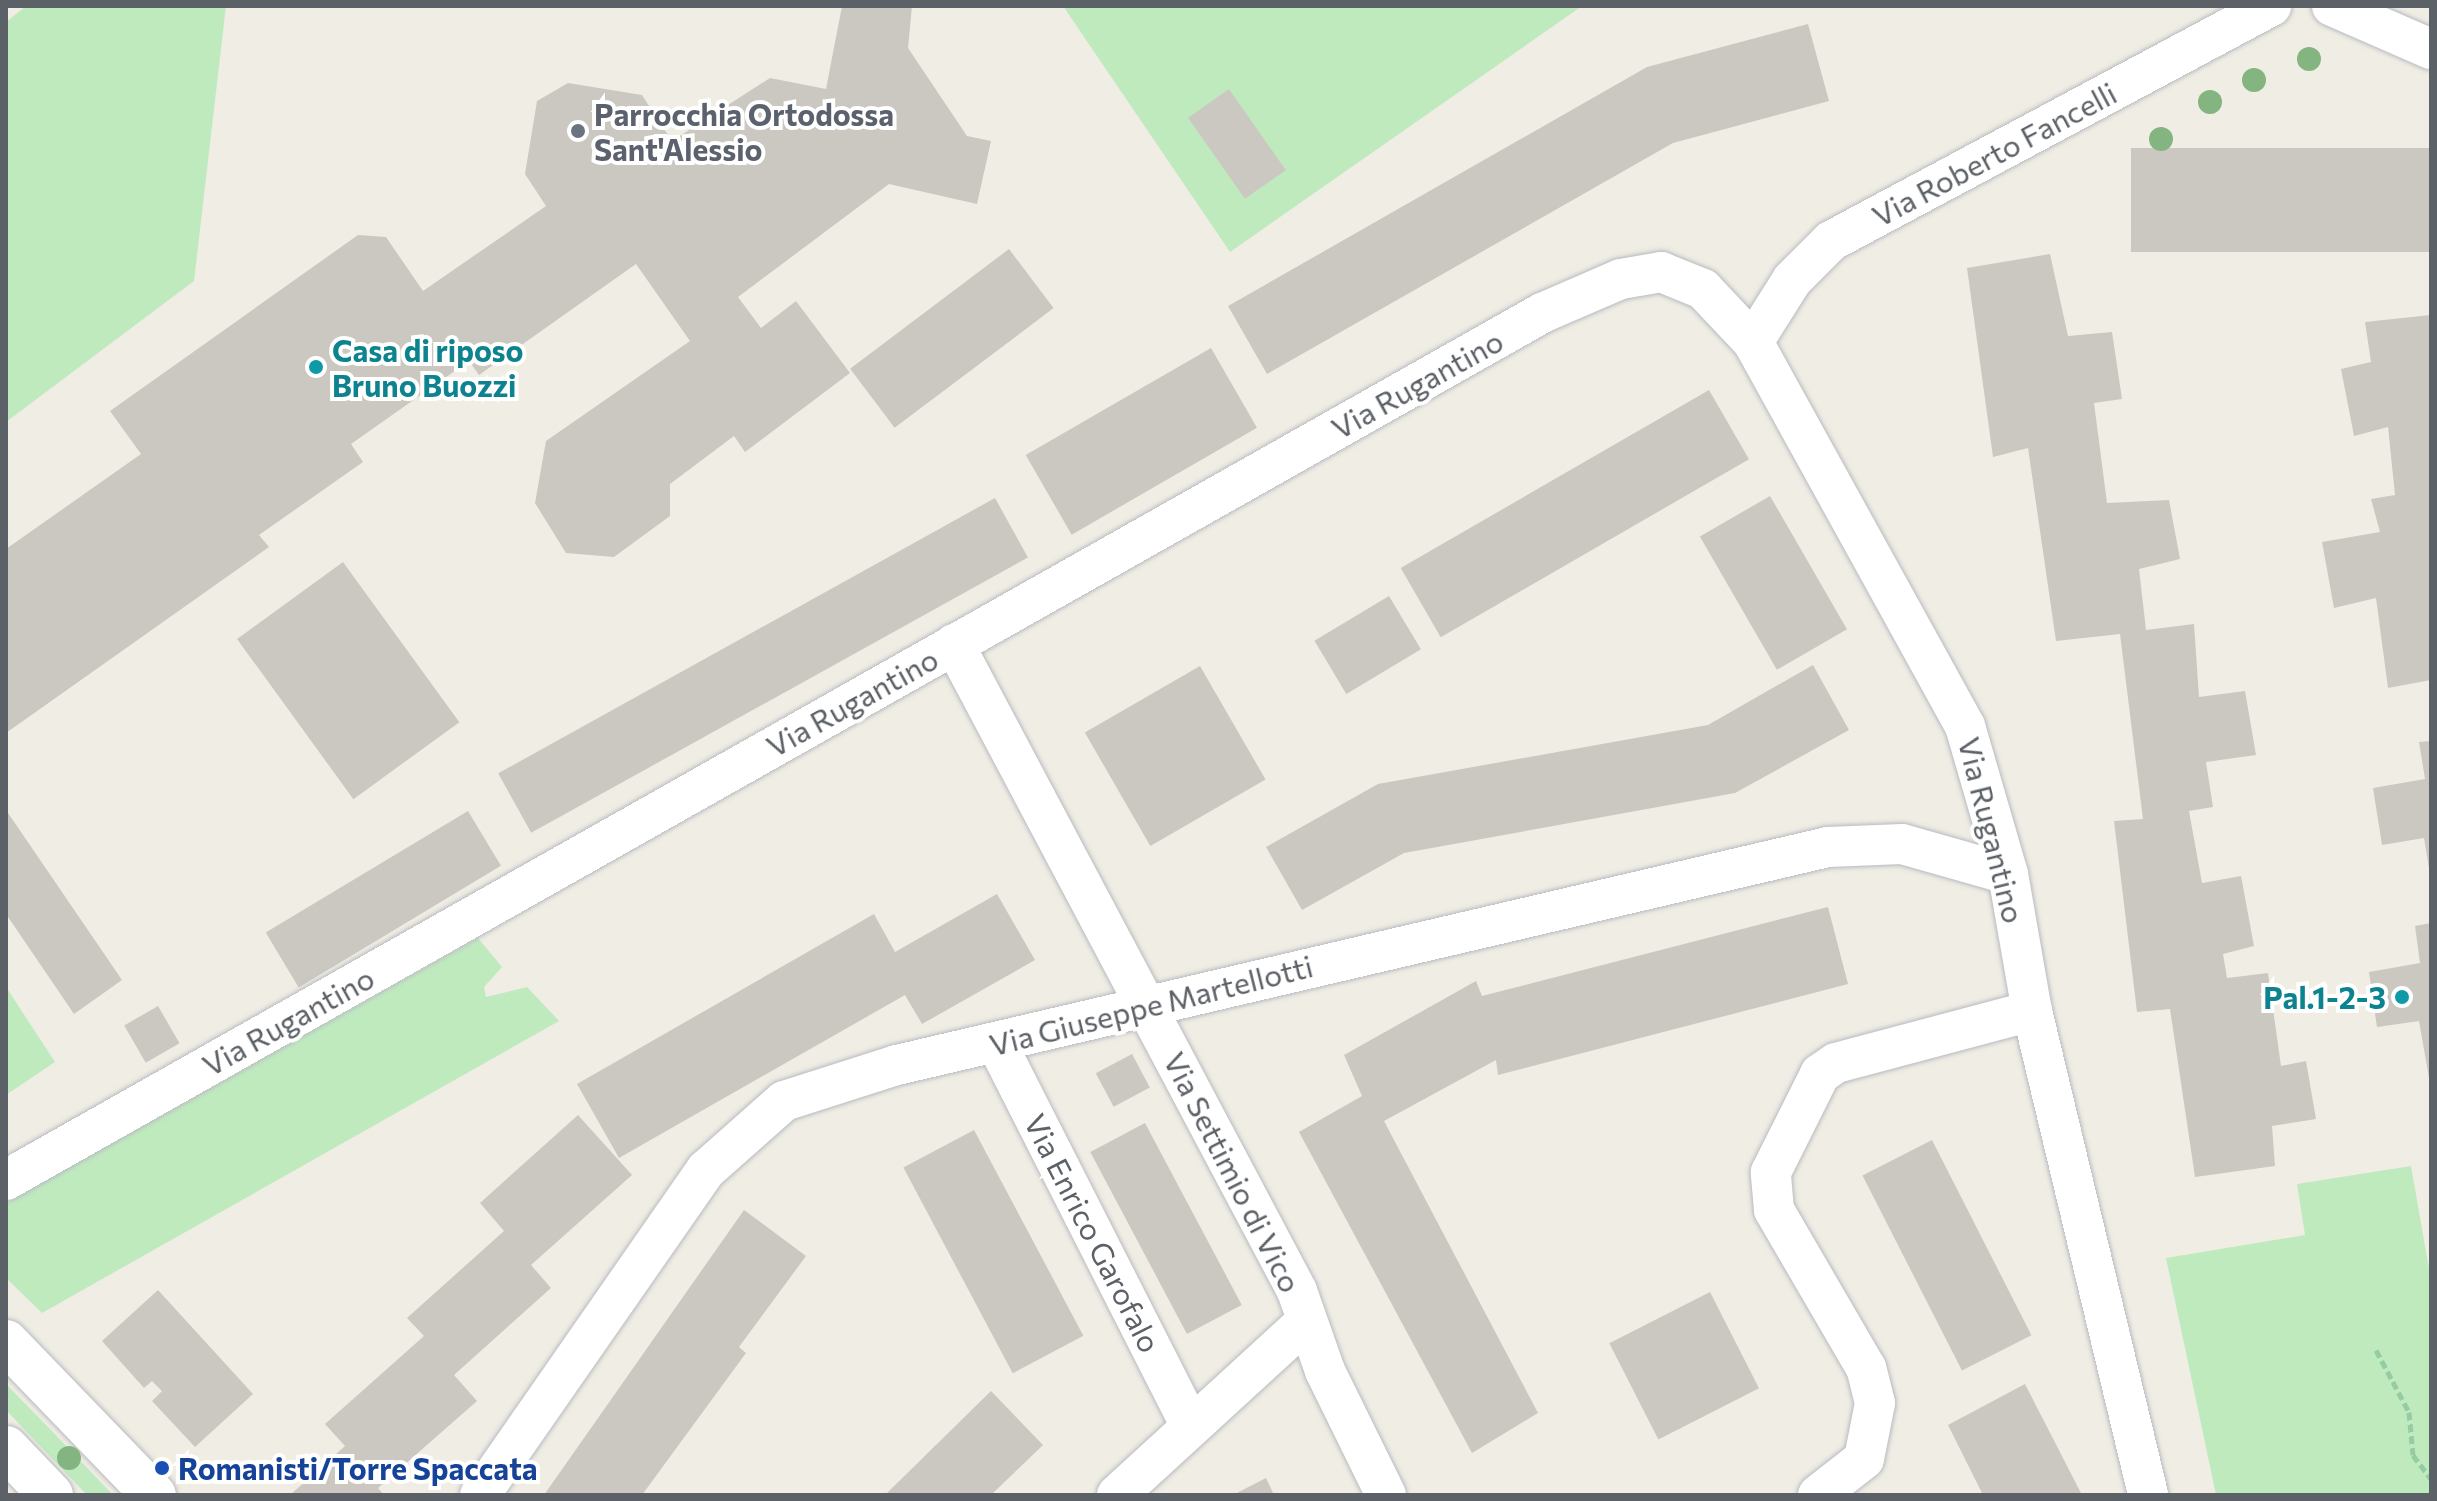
<!DOCTYPE html>
<html>
<head>
<meta charset="utf-8">
<style>
	body { margin:0 }
	#map { position:relative; width:2437px; height:1501px; overflow:hidden; background:#f0ede4; font-family:Commissioner,sans-serif }
	div>[style] { position:absolute }
	[style*='--x'] { left:calc(var(--x)*1px); top:calc(var(--y)*1px); width:calc(var(--w)*1px); rotate:calc(var(--a)*1deg) }
	.green>* { inset:0; background:#bfeabe }
	.building>* { inset:0; background:#cbc8c1; transform-origin:0 0 }
	.path>* { height:5px; margin-top:-2.5px; transform-origin:0; background:repeating-linear-gradient(90deg,#96cca4 0 8px,transparent 0 12px) }
	.roads { filter:drop-shadow(0 0 2px #b7bbc0) drop-shadow(0 0 2px #b7bbc0) }
	.street>* { height:40px; margin:-20px; padding:0 20px; transform-origin:20px; border-radius:20px; background:#fff }
	.secondary>* { height:44px; margin:-22px; padding:0 22px; transform-origin:22px; border-radius:22px; background:#fff }
	.trees>* { width:24px; height:24px; margin:-12px; border-radius:50%; background:#84b47f }
	.dots>* { width:22px; height:22px; translate:-50% -50%; box-sizing:border-box; border:4px solid #fff; border-radius:50% }
	span { translate:-50% -50%; white-space:nowrap; text-align:center; line-height:1.15; -webkit-text-stroke:8px #fff; paint-order:stroke }
	.worship-label { font-size:30px; color:#5b616d; font-weight:700 }
	.left { translate:0 -50%; text-align:left }
	.street-label { font-size:30px; color:#5c6167 }
	.culture-label { font-size:30px; color:#0d838f; font-weight:700 }
	.right { translate:-100% -50%; text-align:right }
	.transit-label { font-size:30px; color:#164399; font-weight:700 }
	.frame { position:absolute; inset:0; border:8px solid #5c6167; pointer-events:none }
</style>
</head>
<body>
<div id="map">
	<div class="green">
		<i style="clip-path:polygon(26px 6px,226px 6px,194px 281px,6px 422px,6px 22px)"></i>
		<i style="clip-path:polygon(1063px 6px,1582px 6px,1230px 252px)"></i>
		<i style="clip-path:polygon(478px 938px,502px 967px,484px 987px,486px 997px,527px 987px,559px 1021px,42px 1313px,6px 1278px,6px 1203px)"></i>
		<i style="clip-path:polygon(6px 987px,55px 1062px,6px 1095px)"></i>
		<i style="clip-path:polygon(2411px 1166px,2431px 1280px,2431px 1495px,2216px 1495px,2166px 1258px,2305px 1235px,2297px 1184px)"></i>
		<i style="clip-path:polygon(6px 1384px,50px 1429px,113px 1495px,87px 1495px,6px 1410px)"></i>
	</div>
	<div class="building">
		<i style="clip-path:polygon(842px 6px,912px 6px,908px 48px,967px 136px,991px 141px,977px 204px,889px 184px,738px 297px,761px 328px,796px 301px,850px 373px,745px 452px,734px 436px,670px 484px,670px 516px,614px 557px,566px 553px,535px 503px,546px 441px,690px 341px,636px 264px,479px 375px,469px 361px,351px 444px,363px 462px,259px 535px,269px 547px,6px 733px,6px 549px,141px 454px,110px 411px,358px 235px,386px 237px,423px 291px,546px 206px,525px 174px,537px 101px,568px 83px,642px 95px,672px 141px,770px 78px,826px 89px)"></i>
		<i style="clip-path:polygon(1808px 24px,1829px 101px,1673px 143px,1267px 374px,1228px 306px,1647px 67px)"></i>
		<i style="left:1229px;top:89px;width:99px;height:50px;rotate:55deg"></i>
		<i style="left:2431px;top:148px;width:104px;height:300px;rotate:90deg"></i>
		<i style="left:1009px;top:249px;width:74px;height:199px;rotate:53deg"></i>
		<i style="clip-path:polygon(2050px 254px,2068px 336px,2112px 332px,2122px 399px,2094px 403px,2107px 503px,2169px 500px,2180px 559px,2139px 569px,2146px 630px,2194px 624px,2199px 697px,2245px 691px,2256px 755px,2206px 762px,2213px 807px,2189px 811px,2202px 883px,2241px 876px,2254px 946px,2223px 954px,2227px 978px,2268px 973px,2281px 1066px,2306px 1061px,2316px 1119px,2272px 1126px,2275px 1166px,2195px 1177px,2170px 1009px,2137px 1012px,2114px 821px,2143px 819px,2120px 634px,2056px 641px,2028px 448px,1993px 457px,1967px 268px)"></i>
		<i style="clip-path:polygon(2431px 315px,2431px 680px,2388px 688px,2376px 598px,2334px 608px,2322px 542px,2380px 532px,2371px 499px,2395px 495px,2388px 427px,2354px 436px,2341px 369px,2371px 362px,2365px 322px)"></i>
		<i style="left:1211px;top:348px;width:92px;height:214px;rotate:60deg"></i>
		<i style="left:1709px;top:390px;width:80px;height:356px;rotate:60deg"></i>
		<i style="left:1770px;top:496px;width:154px;height:81px;rotate:60deg"></i>
		<i style="left:995px;top:498px;width:68px;height:568px;rotate:61deg"></i>
		<i style="left:343px;top:562px;width:198px;height:131px;rotate:54deg"></i>
		<i style="left:1389px;top:596px;width:62px;height:87px;rotate:59deg"></i>
		<i style="clip-path:polygon(1813px 665px,1849px 730px,1735px 793px,1404px 853px,1302px 910px,1266px 847px,1378px 784px,1708px 725px)"></i>
		<i style="left:1200px;top:666px;width:131px;height:133px;rotate:60deg"></i>
		<i style="clip-path:polygon(2431px 741px,2431px 868px,2429px 868px,2424px 838px,2382px 845px,2373px 788px,2425px 779px,2419px 742px)"></i>
		<i style="clip-path:polygon(6px 810px,122px 980px,74px 1014px,6px 914px)"></i>
		<i style="left:468px;top:811px;width:64px;height:236px;rotate:59deg"></i>
		<i style="clip-path:polygon(997px 894px,1035px 960px,922px 1024px,905px 995px,619px 1158px,577px 1084px,874px 914px,895px 952px)"></i>
		<i style="clip-path:polygon(1828px 907px,1848px 984px,1498px 1075px,1496px 1060px,1384px 1121px,1538px 1413px,1472px 1453px,1299px 1132px,1362px 1096px,1344px 1055px,1476px 981px,1482px 996px)"></i>
		<i style="clip-path:polygon(2431px 923px,2431px 1078px,2429px 1078px,2419px 1021px,2377px 1027px,2369px 972px,2420px 963px,2415px 926px)"></i>
		<i style="left:158px;top:1006px;width:43px;height:39px;rotate:60deg"></i>
		<i style="left:1132px;top:1054px;width:38px;height:41px;rotate:62deg"></i>
		<i style="clip-path:polygon(578px 1115px,632px 1175px,531px 1265px,551px 1288px,454px 1375px,477px 1401px,378px 1488px,384px 1495px,290px 1495px,345px 1446px,325px 1424px,424px 1336px,407px 1318px,504px 1231px,480px 1203px)"></i>
		<i style="left:1145px;top:1123px;width:206px;height:62px;rotate:62deg"></i>
		<i style="left:974px;top:1130px;width:233px;height:80px;rotate:62deg"></i>
		<i style="left:1932px;top:1140px;width:219px;height:78px;rotate:63deg"></i>
		<i style="clip-path:polygon(744px 1210px,806px 1256px,739px 1347px,746px 1353px,642px 1495px,544px 1495px)"></i>
		<i style="clip-path:polygon(158px 1290px,253px 1394px,195px 1447px,152px 1401px,162px 1391px,152px 1381px,144px 1388px,102px 1341px)"></i>
		<i style="left:1710px;top:1292px;width:108px;height:113px;rotate:63deg"></i>
		<i style="clip-path:polygon(2025px 1384px,2082px 1495px,1983px 1495px,1948px 1425px)"></i>
		<i style="clip-path:polygon(991px 1391px,1043px 1445px,991px 1495px,885px 1495px)"></i>
		<i style="clip-path:polygon(1266px 1478px,1274px 1495px,1233px 1495px)"></i>
	</div>
	<div class="path">
		<i style="--x:2376;--y:1350;--w:70;--a:62"></i>
		<i style="--x:2409;--y:1412;--w:43;--a:84.7"></i>
		<i style="--x:2413;--y:1455;--w:30;--a:53"></i>
		<i style="--x:2429;--y:1495;--w:3;--a:-45"></i>
	</div>
	<div class="roads">
		<div class="street">
			<i style="--x:2332;--y:6;--w:108;--a:23.5"></i>
			<i style="--x:1753;--y:342;--w:73;--a:-57.8"></i>
			<i style="--x:1792;--y:280;--w:55;--a:-45"></i>
			<i style="--x:1831;--y:241;--w:499;--a:-28.1"></i>
			<i style="--x:954;--y:644;--w:732;--a:62.07"></i>
			<i style="--x:1297;--y:1291;--w:85;--a:70.7"></i>
			<i style="--x:1325;--y:1371;--w:138;--a:63.8"></i>
			<i style="--x:997;--y:1044;--w:425;--a:63.1"></i>
			<i style="--x:6;--y:1180;--w:1764;--a:-29.44"></i>
			<i style="--x:1542;--y:313;--w:86;--a:-23.3"></i>
			<i style="--x:1621;--y:279;--w:41;--a:-9.9"></i>
			<i style="--x:1661;--y:272;--w:45;--a:22"></i>
			<i style="--x:1703;--y:289;--w:73;--a:46.7"></i>
			<i style="--x:1753;--y:342;--w:439;--a:61.1"></i>
			<i style="--x:1965;--y:726;--w:154;--a:73.8"></i>
			<i style="--x:2008;--y:874;--w:139;--a:80.1"></i>
			<i style="--x:2032;--y:1011;--w:498;--a:76.5"></i>
			<i style="--x:480;--y:1495;--w:396;--a:-55.2"></i>
			<i style="--x:706;--y:1170;--w:104;--a:-41.5"></i>
			<i style="--x:784;--y:1101;--w:119;--a:-17.7"></i>
			<i style="--x:897;--y:1065;--w:956;--a:-13.18"></i>
			<i style="--x:1828;--y:847;--w:74;--a:-2.3"></i>
			<i style="--x:1902;--y:844;--w:110;--a:15.8"></i>
			<i style="--x:1117;--y:1495;--w:256;--a:-42.5"></i>
			<i style="--x:1818;--y:1495;--w:58;--a:-38"></i>
			<i style="--x:1864;--y:1459;--w:57;--a:-78.9"></i>
			<i style="--x:1875;--y:1403;--w:36;--a:-104"></i>
			<i style="--x:1866;--y:1368;--w:183;--a:-120.2"></i>
			<i style="--x:1774;--y:1210;--w:38;--a:-95"></i>
			<i style="--x:1771;--y:1172;--w:110;--a:-63.4"></i>
			<i style="--x:1820;--y:1074;--w:19;--a:-35"></i>
			<i style="--x:1836;--y:1063;--w:203;--a:-14.9"></i>
		</div>
		<div class="secondary">
			<i style="--x:6;--y:1342;--w:213;--a:46"></i>
			<i style="--x:6;--y:1448;--w:65;--a:46.2"></i>
		</div>
	</div>
	<div class="trees">
		<i style="left:2309px;top:59px"></i>
		<i style="left:2254px;top:80px"></i>
		<i style="left:2210px;top:102px"></i>
		<i style="left:2161px;top:139px"></i>
		<i style="left:69px;top:1458px"></i>
	</div>
	<div class="dots">
		<i style="left:578px;top:131px;background:#6b7280"></i>
		<i style="left:316px;top:367px;background:#0f9aa8"></i>
		<i style="left:2402px;top:997px;background:#0f9aa8"></i>
		<i style="left:162px;top:1468px;background:#1a4fb4"></i>
	</div>
	<div class="worship-label">
		<span class="left" style="left:594px;top:131px">Parrocchia Ortodossa<br>Sant'Alessio</span>
	</div>
	<div class="street-label">
		<span style="left:1994px;top:154px;rotate:-28deg">Via Roberto Fancelli</span>
		<span style="left:1417px;top:384px;rotate:-29deg">Via Rugantino</span>
		<span style="left:852px;top:702px;rotate:-29deg">Via Rugantino</span>
		<span style="left:1992px;top:830px;rotate:76deg">Via Rugantino</span>
		<span style="left:1151px;top:1005px;rotate:-14deg">Via Giuseppe Martellotti</span>
		<span style="left:288px;top:1021px;rotate:-29deg">Via Rugantino</span>
		<span style="left:1233px;top:1172px;rotate:63deg">Via Settimio di Vico</span>
		<span style="left:1093px;top:1233px;rotate:63deg">Via Enrico Garofalo</span>
	</div>
	<div class="culture-label">
		<span class="left" style="left:332px;top:367px">Casa di riposo<br>Bruno Buozzi</span>
		<span class="right" style="left:2386px;top:997px">Pal.1-2-3</span>
	</div>
	<div class="transit-label">
		<span class="left" style="left:178px;top:1468px">Romanisti/Torre Spaccata</span>
	</div>
	<div class="frame"></div>
</div>
</body>
</html>
